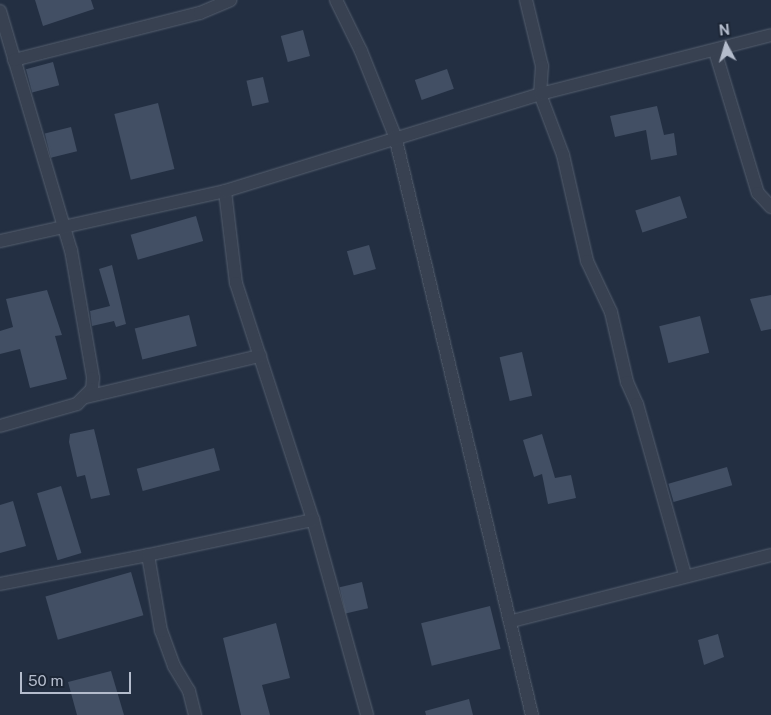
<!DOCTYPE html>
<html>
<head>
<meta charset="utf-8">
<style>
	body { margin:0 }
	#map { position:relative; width:771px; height:715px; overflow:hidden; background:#232f42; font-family:"Public Sans",sans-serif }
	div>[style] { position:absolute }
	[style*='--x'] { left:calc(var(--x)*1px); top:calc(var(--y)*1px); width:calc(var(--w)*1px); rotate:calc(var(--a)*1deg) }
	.building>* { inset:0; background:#424f64; transform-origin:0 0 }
	.roads { filter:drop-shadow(0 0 1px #555f6f) drop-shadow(0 0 1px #555f6f) }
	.minor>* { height:12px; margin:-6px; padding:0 6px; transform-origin:6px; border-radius:6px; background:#384151 }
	span { translate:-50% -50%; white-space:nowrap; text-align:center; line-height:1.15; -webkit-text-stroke:4.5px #1c2636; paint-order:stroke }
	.north { position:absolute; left:701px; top:20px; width:50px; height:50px; -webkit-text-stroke:4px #1c2636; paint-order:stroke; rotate:354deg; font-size:14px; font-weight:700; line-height:20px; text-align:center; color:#b4bccc }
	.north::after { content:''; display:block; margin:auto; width:18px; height:22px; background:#b4bccc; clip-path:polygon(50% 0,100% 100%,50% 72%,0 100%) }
	.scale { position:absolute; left:20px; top:672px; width:111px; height:22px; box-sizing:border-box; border:2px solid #b4bccc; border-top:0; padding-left:6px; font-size:15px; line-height:18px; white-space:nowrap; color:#b4bccc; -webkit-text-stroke:4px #1c2636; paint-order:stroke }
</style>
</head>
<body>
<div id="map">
	<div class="building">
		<i style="clip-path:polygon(35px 0,91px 0,94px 9px,43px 26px)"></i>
		<i style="left:303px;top:30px;width:27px;height:23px;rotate:75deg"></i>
		<i style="left:53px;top:62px;width:24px;height:28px;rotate:75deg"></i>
		<i style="left:447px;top:69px;width:21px;height:34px;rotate:71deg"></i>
		<i style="left:263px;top:77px;width:26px;height:17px;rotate:77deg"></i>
		<i style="left:158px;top:103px;width:68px;height:45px;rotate:76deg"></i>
		<i style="clip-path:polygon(657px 106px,664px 135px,674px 133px,677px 155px,651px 160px,646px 130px,615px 137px,610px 116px)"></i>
		<i style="left:71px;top:127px;width:25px;height:27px;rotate:76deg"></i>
		<i style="left:680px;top:196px;width:23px;height:47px;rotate:72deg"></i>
		<i style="left:196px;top:216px;width:26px;height:68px;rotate:74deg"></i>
		<i style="left:369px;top:245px;width:25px;height:23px;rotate:74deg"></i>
		<i style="clip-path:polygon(112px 265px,126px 324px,116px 327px,114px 321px,92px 326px,90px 311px,110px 306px,99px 269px)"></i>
		<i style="clip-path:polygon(47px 290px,62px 335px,55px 336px,67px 379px,30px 388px,20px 349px,0 354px,0 331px,13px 327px,6px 299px)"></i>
		<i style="clip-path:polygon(771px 295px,771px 329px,761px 331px,750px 299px)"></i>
		<i style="left:189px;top:315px;width:32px;height:56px;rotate:76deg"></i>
		<i style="left:700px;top:316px;width:38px;height:42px;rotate:76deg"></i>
		<i style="left:522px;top:352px;width:45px;height:23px;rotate:77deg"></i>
		<i style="clip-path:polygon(94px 429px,110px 495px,91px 499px,85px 475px,77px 477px,69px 442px,70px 434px)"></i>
		<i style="clip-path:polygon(542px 434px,555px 478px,571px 475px,576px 498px,548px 504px,542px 474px,534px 477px,523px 440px)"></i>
		<i style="left:214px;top:448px;width:23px;height:80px;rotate:75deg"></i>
		<i style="left:727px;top:467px;width:19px;height:61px;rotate:74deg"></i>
		<i style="left:61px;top:486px;width:70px;height:25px;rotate:73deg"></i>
		<i style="clip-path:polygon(13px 501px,26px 546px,0 553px,0 505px)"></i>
		<i style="left:131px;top:572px;width:45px;height:89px;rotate:74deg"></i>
		<i style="left:362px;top:582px;width:27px;height:23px;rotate:77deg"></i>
		<i style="left:490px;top:606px;width:44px;height:71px;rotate:76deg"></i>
		<i style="clip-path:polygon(276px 623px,290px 678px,262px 685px,270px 715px,241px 715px,223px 638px)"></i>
		<i style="clip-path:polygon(718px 634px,724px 657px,704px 665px,698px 640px)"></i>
		<i style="clip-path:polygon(111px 671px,124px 715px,77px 715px,68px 682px)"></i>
		<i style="clip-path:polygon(469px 699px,473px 715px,426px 715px,425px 711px)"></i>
	</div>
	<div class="roads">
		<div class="minor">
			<i style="--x:336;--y:0;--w:57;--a:63.9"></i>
			<i style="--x:361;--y:51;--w:92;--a:68.2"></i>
			<i style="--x:395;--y:136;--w:595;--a:76.69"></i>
			<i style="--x:526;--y:0;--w:68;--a:76.4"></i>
			<i style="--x:542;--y:66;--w:28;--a:94"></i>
			<i style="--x:540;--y:94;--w:65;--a:69.3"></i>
			<i style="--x:563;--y:155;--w:109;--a:77.2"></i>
			<i style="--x:587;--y:261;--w:56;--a:64.8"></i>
			<i style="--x:611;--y:312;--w:72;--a:77.1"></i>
			<i style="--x:627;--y:382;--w:24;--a:66"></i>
			<i style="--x:637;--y:404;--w:178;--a:74.3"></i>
			<i style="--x:0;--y:11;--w:249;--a:73.5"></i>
			<i style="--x:71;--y:250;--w:130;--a:80.2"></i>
			<i style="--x:93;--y:378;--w:11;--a:95"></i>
			<i style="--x:92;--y:389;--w:21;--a:135"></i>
			<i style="--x:77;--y:404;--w:80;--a:164.1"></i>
			<i style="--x:715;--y:51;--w:148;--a:73.2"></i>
			<i style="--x:758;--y:193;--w:19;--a:47"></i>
			<i style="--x:14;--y:60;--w:192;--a:-14.2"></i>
			<i style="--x:200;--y:13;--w:33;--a:-23"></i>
			<i style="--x:225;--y:191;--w:93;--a:83.2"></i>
			<i style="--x:236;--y:283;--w:249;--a:72"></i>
			<i style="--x:313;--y:520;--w:202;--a:74.5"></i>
			<i style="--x:0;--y:241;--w:230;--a:-12.5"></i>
			<i style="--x:225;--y:191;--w:330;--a:-17.1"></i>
			<i style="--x:540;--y:94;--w:238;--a:-14.3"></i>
			<i style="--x:86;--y:397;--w:179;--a:-13.3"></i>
			<i style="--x:0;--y:584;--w:151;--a:-11.1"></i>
			<i style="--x:512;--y:621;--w:267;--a:-14.3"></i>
			<i style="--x:195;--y:715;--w:25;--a:-104"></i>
			<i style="--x:189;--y:691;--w:29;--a:-121"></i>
			<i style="--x:174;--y:666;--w:37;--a:-110"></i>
			<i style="--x:161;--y:631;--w:77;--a:-99.7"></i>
			<i style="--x:148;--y:555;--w:169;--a:-12"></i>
		</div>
	</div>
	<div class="north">N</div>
	<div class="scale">50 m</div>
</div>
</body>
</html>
